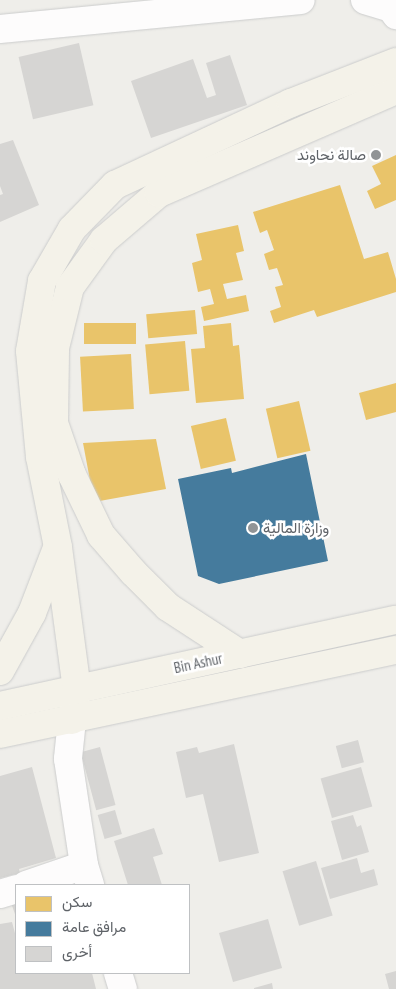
<!DOCTYPE html>
<html>
<head>
<meta charset="utf-8">
<style>
	body { margin:0 }
	#map { position:relative; width:396px; height:989px; overflow:hidden; background:#efeeea; font-family:"PT Sans Narrow",Vazirmatn,sans-serif }
	div>[style] { position:absolute }
	[style*='--x'] { left:calc(var(--x)*1px); top:calc(var(--y)*1px); width:calc(var(--w)*1px); rotate:calc(var(--a)*1deg) }
	.homes>* { inset:0; background:#e9c46a; transform-origin:0 0 }
	.public>* { inset:0; background:#457b9d }
	.building>* { inset:0; background:#d6d5d3; transform-origin:0 0 }
	.roads { filter:drop-shadow(0 0 1px #cbcccc) drop-shadow(0 0 1px #cbcccc) }
	.minor>* { height:28px; margin:-14px; padding:0 14px; transform-origin:14px; border-radius:14px; background:#fdfcfc }
	.primary>* { height:28px; margin:-14px; padding:0 14px; transform-origin:14px; border-radius:14px; background:#f4f2e9 }
	.dots>* { width:14px; height:14px; translate:-50% -50%; box-sizing:border-box; border:2px solid #fff; border-radius:50% }
	span { translate:-50% -50%; white-space:nowrap; text-align:center; line-height:1.15; -webkit-text-stroke:5px #fff; paint-order:stroke }
	.poi-label { font-size:15px; color:#5f6368 }
	.right { translate:-100% -50%; text-align:right }
	.left { translate:0 -50%; text-align:left }
	.street-label { font-size:15px; color:#5f6368 }
	.legend { position:absolute; left:15px; top:884px; width:175px; height:90px; box-sizing:border-box; background:#fff; border:1px solid #bfc1c3; margin:0; padding:6px 9px; list-style:none; font-size:15px; color:#5f6368 }
	.legend li { display:flex; align-items:center; gap:10px; height:25px }
	.legend b { width:25px; border:1px solid #bfc1c3 }
</style>
</head>
<body>
<div id="map">
	<div class="homes">
		<i style="clip-path:polygon(396px 155px,396px 200px,375px 209px,367px 191px,381px 184px,372px 166px)"></i>
		<i style="clip-path:polygon(340px 185px,364px 259px,388px 252px,396px 279px,396px 292px,317px 317px,314px 310px,274px 323px,270px 311px,281px 307px,275px 287px,283px 285px,277px 268px,269px 270px,264px 254px,274px 250px,267px 230px,260px 233px,253px 212px)"></i>
		<i style="clip-path:polygon(238px 225px,244px 251px,236px 253px,243px 280px,223px 284px,227px 299px,246px 295px,249px 311px,204px 321px,201px 307px,214px 304px,210px 289px,198px 292px,192px 263px,202px 260px,196px 234px)"></i>
		<i style="left:195px;top:310px;width:24px;height:49px;rotate:85deg"></i>
		<i style="left:136px;top:323px;width:21px;height:52px;rotate:90deg"></i>
		<i style="clip-path:polygon(231px 323px,233px 346px,239px 345px,244px 399px,196px 403px,191px 349px,205px 348px,203px 326px)"></i>
		<i style="left:185px;top:341px;width:50px;height:40px;rotate:85deg"></i>
		<i style="left:131px;top:354px;width:55px;height:51px;rotate:87deg"></i>
		<i style="clip-path:polygon(396px 383px,396px 412px,366px 420px,359px 393px)"></i>
		<i style="left:299px;top:401px;width:51px;height:34px;rotate:77deg"></i>
		<i style="left:226px;top:418px;width:44px;height:36px;rotate:77deg"></i>
		<i style="clip-path:polygon(156px 439px,166px 489px,94px 502px,83px 443px)"></i>
	</div>
	<div class="public">
		<i style="clip-path:polygon(306px 454px,328px 561px,219px 584px,198px 576px,178px 479px,231px 468px,232px 473px)"></i>
	</div>
	<div class="building">
		<i style="left:79px;top:43px;width:64px;height:62px;rotate:77deg"></i>
		<i style="clip-path:polygon(230px 55px,247px 105px,151px 138px,131px 81px,193px 59px,207px 98px,216px 95px,206px 63px)"></i>
		<i style="clip-path:polygon(13px 140px,39px 205px,0 222px,0 195px,3px 194px,0 186px,0 144px)"></i>
		<i style="left:358px;top:740px;width:23px;height:23px;rotate:75deg"></i>
		<i style="clip-path:polygon(234px 744px,259px 853px,219px 862px,203px 794px,186px 798px,176px 752px,197px 747px,199px 753px)"></i>
		<i style="left:100px;top:747px;width:60px;height:20px;rotate:75deg"></i>
		<i style="clip-path:polygon(32px 767px,56px 858px,19px 869px,20px 873px,0 878px,0 776px)"></i>
		<i style="left:361px;top:767px;width:41px;height:42px;rotate:74deg"></i>
		<i style="left:115px;top:810px;width:25px;height:18px;rotate:74deg"></i>
		<i style="clip-path:polygon(353px 815px,357px 827px,361px 825px,369px 852px,342px 860px,331px 821px)"></i>
		<i style="clip-path:polygon(154px 828px,163px 854px,153px 857px,162px 885px,128px 885px,114px 841px)"></i>
		<i style="clip-path:polygon(357px 858px,361px 873px,374px 869px,378px 885px,330px 899px,321px 868px)"></i>
		<i style="left:316px;top:861px;width:57px;height:35px;rotate:73deg"></i>
		<i style="clip-path:polygon(16px 894px,16px 917px,9px 897px)"></i>
		<i style="left:268px;top:919px;width:51px;height:51px;rotate:74deg"></i>
		<i style="clip-path:polygon(12px 922px,16px 937px,16px 973px,92px 973px,96px 989px,0 989px,0 924px)"></i>
		<i style="clip-path:polygon(396px 971px,396px 989px,389px 989px,385px 974px)"></i>
		<i style="clip-path:polygon(272px 983px,273px 989px,254px 989px,254px 988px)"></i>
	</div>
	<div class="roads">
		<div class="minor">
			<i style="--x:365;--y:0;--w:27;--a:17"></i>
			<i style="--x:391;--y:8;--w:9;--a:54"></i>
			<i style="--x:0;--y:29;--w:302;--a:-5.5"></i>
			<i style="--x:72;--y:720;--w:39;--a:96"></i>
			<i style="--x:68;--y:759;--w:107;--a:81.4"></i>
			<i style="--x:84;--y:865;--w:21;--a:73"></i>
			<i style="--x:26;--y:885;--w:61;--a:-19"></i>
			<i style="--x:0;--y:894;--w:17;--a:-17"></i>
			<i style="--x:118;--y:973;--w:17;--a:73"></i>
		</div>
		<div class="primary">
			<i style="--x:240;--y:654;--w:86;--a:-146.9"></i>
			<i style="--x:168;--y:607;--w:49;--a:-135"></i>
			<i style="--x:133;--y:572;--w:49;--a:-130.9"></i>
			<i style="--x:101;--y:535;--w:67;--a:-115.8"></i>
			<i style="--x:72;--y:475;--w:55;--a:-109.1"></i>
			<i style="--x:54;--y:423;--w:75;--a:-89.2"></i>
			<i style="--x:55;--y:348;--w:63;--a:-76.2"></i>
			<i style="--x:70;--y:287;--w:58;--a:-54.1"></i>
			<i style="--x:104;--y:240;--w:72;--a:-40.5"></i>
			<i style="--x:159;--y:193;--w:258;--a:-23.5"></i>
			<i style="--x:0;--y:671;--w:66;--a:-61.1"></i>
			<i style="--x:32;--y:613;--w:70;--a:-69"></i>
			<i style="--x:0;--y:706;--w:405;--a:-12.3"></i>
			<i style="--x:72;--y:720;--w:30;--a:-81"></i>
			<i style="--x:77;--y:690;--w:144;--a:-97.6"></i>
			<i style="--x:58;--y:547;--w:92;--a:-101.3"></i>
			<i style="--x:40;--y:457;--w:106;--a:-95.4"></i>
			<i style="--x:30;--y:351;--w:71;--a:-80.3"></i>
			<i style="--x:42;--y:281;--w:60;--a:-60"></i>
			<i style="--x:72;--y:229;--w:62;--a:-45.7"></i>
			<i style="--x:115;--y:185;--w:194;--a:-25"></i>
			<i style="--x:291;--y:103;--w:113;--a:-21.3"></i>
			<i style="--x:0;--y:734;--w:405;--a:-12"></i>
		</div>
	</div>
	<div class="dots">
		<i style="left:376px;top:155px;background:#919496"></i>
		<i style="left:253px;top:528px;background:#919496"></i>
	</div>
	<div class="poi-label">
		<span class="right" style="left:366px;top:155px">صالة نحاوند</span>
		<span class="left" style="left:263px;top:528px">وزارة المالية</span>
	</div>
	<div class="street-label">
		<span style="left:198px;top:663px;rotate:-12deg">Bin Ashur</span>
	</div>
	<ul class="legend">
	<li><b style="height:14px;background:#e9c46a"></b>سكن</li>
	<li><b style="height:14px;background:#457b9d"></b>مرافق عامة</li>
	<li><b style="height:14px;background:#d6d5d3"></b>أخرى</li>
	</ul>
</div>
</body>
</html>
